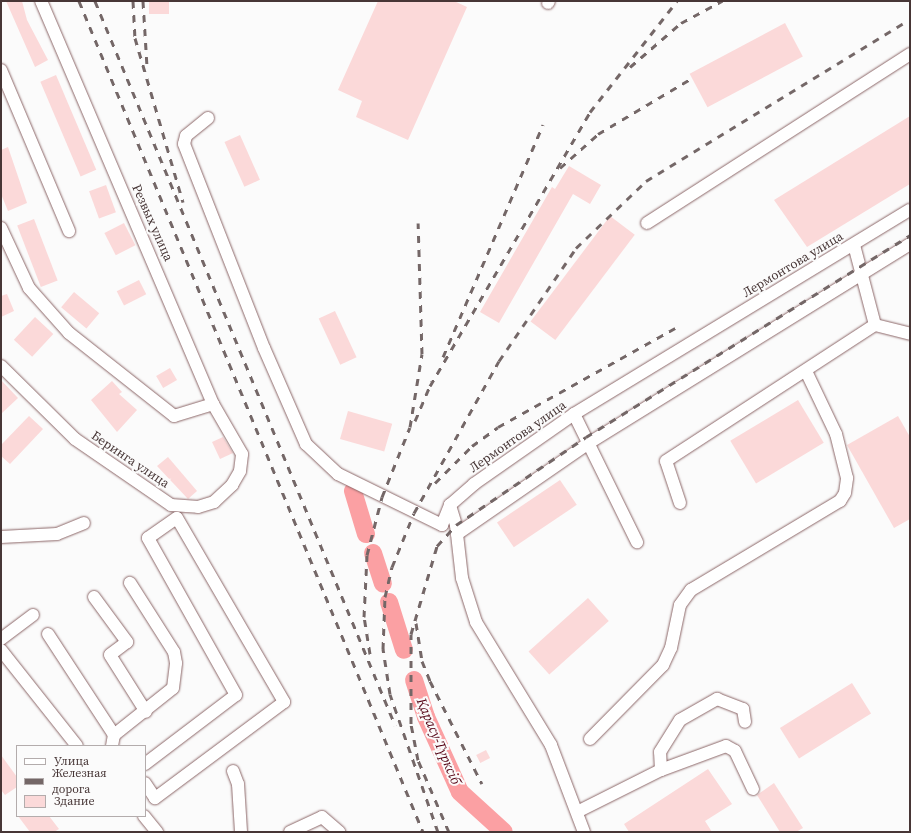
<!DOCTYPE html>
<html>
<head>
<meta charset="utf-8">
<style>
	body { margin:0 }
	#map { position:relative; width:911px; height:833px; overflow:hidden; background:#fbfbfb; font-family:"Source Serif 4",serif }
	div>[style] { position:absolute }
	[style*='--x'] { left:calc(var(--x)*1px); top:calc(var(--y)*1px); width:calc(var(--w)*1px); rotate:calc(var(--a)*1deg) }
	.river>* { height:18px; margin:-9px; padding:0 9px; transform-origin:9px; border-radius:9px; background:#fba0a3 }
	.building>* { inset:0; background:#fbd9d9; transform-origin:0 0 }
	.roads { filter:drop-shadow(0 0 1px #8c6768) drop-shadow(0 0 1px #8c6768) }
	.minor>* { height:12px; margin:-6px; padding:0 6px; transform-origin:6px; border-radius:6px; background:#fff }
	.rail>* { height:3px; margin-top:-1.5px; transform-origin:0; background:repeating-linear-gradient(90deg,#746767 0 7px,transparent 0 14px) }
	span { translate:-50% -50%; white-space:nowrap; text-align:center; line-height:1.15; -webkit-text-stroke:4px #fbfbfb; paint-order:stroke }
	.street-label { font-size:13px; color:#473636 }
	.water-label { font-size:14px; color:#550415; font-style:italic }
	.frame { position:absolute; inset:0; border:2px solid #473636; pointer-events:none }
	.legend { position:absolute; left:16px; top:745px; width:130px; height:72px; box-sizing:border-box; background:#fbfbfb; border:1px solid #b3acac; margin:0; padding:5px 7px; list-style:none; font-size:12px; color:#473636 }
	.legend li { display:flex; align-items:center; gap:8px; height:20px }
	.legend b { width:20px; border:1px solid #b3acac }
</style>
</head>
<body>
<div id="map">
	<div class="river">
		<i style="--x:353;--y:491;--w:45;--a:73.2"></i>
		<i style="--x:373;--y:553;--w:32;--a:72"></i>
		<i style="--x:389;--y:602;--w:50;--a:72.6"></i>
		<i style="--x:414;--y:680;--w:39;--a:72"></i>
		<i style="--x:426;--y:717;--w:82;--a:65.6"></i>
		<i style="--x:460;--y:792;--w:59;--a:42.3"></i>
	</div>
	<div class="building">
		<i style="clip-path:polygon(6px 1px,22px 1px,27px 20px,48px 60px,35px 67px)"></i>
		<i style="left:149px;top:1px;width:20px;height:13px"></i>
		<i style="clip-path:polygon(378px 1px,454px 1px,467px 7px,408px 140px,356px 117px,362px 101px,338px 90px)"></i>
		<i style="left:785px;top:23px;width:38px;height:108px;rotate:62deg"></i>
		<i style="left:56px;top:75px;width:103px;height:17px;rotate:67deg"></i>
		<i style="clip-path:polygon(910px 116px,910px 184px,807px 247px,774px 200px)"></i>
		<i style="left:240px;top:135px;width:49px;height:17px;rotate:66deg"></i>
		<i style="clip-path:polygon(8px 147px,27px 203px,8px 211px,1px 194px,1px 150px)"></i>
		<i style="clip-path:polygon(569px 166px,601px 185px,590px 204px,573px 194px,499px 323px,480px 312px,552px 187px,555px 189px)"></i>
		<i style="left:106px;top:185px;width:29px;height:18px;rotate:70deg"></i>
		<i style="left:610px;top:216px;width:31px;height:132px;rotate:37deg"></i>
		<i style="left:34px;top:219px;width:66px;height:18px;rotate:69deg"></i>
		<i style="left:124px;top:223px;width:25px;height:22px;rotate:63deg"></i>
		<i style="left:139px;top:280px;width:16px;height:25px;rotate:63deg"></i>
		<i style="left:74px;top:292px;width:33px;height:20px;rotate:40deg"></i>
		<i style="clip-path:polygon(7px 294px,14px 311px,1px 317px,1px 296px)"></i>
		<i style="left:335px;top:311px;width:51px;height:18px;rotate:65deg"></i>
		<i style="left:35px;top:317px;width:25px;height:31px;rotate:43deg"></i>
		<i style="left:170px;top:368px;width:14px;height:16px;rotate:60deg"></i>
		<i style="clip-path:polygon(1px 380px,18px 398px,1px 414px)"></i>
		<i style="clip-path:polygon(112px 381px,122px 392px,119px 394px,137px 410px,117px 432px,91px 400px)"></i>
		<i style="left:798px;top:400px;width:50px;height:79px;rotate:59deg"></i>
		<i style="left:348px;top:411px;width:46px;height:29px;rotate:16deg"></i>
		<i style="clip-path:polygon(29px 416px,43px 429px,10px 464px,1px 456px,1px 445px)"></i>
		<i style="clip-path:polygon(898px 416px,910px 437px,910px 519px,894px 528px,847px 445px)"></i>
		<i style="clip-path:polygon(223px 437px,233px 453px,220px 459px,212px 442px)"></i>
		<i style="clip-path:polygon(168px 457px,197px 491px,188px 499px,157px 466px)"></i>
		<i style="left:560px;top:480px;width:30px;height:76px;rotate:56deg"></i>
		<i style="left:588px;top:598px;width:31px;height:80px;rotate:48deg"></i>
		<i style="left:852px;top:683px;width:36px;height:85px;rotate:58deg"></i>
		<i style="left:486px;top:750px;width:9px;height:11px;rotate:63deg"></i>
		<i style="clip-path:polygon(1px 755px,17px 777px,17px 787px,5px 795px,1px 790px)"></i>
		<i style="clip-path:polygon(708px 769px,732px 804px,705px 821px,712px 832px,629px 832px,624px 824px)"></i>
		<i style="clip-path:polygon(774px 783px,803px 828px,796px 832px,780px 832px,757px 795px)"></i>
		<i style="clip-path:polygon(18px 816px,49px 816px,59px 829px,54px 832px,30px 832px)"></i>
	</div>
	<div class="roads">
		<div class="minor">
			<i style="--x:548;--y:3;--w:2;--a:-63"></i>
			<i style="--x:1;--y:70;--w:175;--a:67.1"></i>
			<i style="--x:208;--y:118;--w:28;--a:141"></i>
			<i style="--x:186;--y:136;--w:8;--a:104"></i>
			<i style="--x:184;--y:144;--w:219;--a:68.6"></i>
			<i style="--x:264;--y:348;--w:105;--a:66.4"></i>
			<i style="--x:306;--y:444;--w:44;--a:43.2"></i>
			<i style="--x:338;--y:474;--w:116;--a:26.1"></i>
			<i style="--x:442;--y:525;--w:22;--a:-68"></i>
			<i style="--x:647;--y:223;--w:313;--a:-32.7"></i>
			<i style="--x:1;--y:228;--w:66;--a:65"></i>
			<i style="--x:29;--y:288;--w:60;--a:48.4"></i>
			<i style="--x:69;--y:333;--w:134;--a:38.3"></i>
			<i style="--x:174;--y:416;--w:41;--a:-17.1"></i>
			<i style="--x:875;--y:325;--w:36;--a:14"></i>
			<i style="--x:1;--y:366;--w:104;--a:44.6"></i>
			<i style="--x:75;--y:439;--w:116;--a:34.5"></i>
			<i style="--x:171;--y:505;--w:27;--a:4"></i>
			<i style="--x:198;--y:507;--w:17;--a:-17"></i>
			<i style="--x:214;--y:502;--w:25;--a:-43"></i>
			<i style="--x:232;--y:485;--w:16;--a:-60"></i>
			<i style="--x:240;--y:471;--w:17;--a:-83"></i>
			<i style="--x:242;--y:454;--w:58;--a:-120.1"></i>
			<i style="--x:213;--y:404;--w:438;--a:-113.1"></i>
			<i style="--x:574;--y:414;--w:143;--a:63.8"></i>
			<i style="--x:680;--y:503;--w:44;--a:-108.4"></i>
			<i style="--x:666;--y:461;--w:249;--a:-33.1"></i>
			<i style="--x:875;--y:325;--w:83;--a:-104.7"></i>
			<i style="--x:457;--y:534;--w:160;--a:-34.6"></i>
			<i style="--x:589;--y:443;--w:378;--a:-31.8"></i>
			<i style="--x:1;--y:537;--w:56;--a:-3.1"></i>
			<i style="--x:57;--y:534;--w:29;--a:-22"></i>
			<i style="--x:94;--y:597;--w:56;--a:53.7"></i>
			<i style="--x:127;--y:642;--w:21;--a:143"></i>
			<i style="--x:110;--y:655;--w:67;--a:57.7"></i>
			<i style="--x:48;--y:634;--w:121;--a:56.8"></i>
			<i style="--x:1;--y:639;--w:40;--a:-37"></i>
			<i style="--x:1;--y:650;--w:122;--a:51.6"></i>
			<i style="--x:590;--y:739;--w:104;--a:-45.4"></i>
			<i style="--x:663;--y:665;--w:19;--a:-65"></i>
			<i style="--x:671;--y:648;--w:44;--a:-78.2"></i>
			<i style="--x:680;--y:605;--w:19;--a:-54"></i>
			<i style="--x:691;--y:590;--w:174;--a:-30.9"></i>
			<i style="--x:840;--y:501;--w:9;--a:-58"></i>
			<i style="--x:845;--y:493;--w:15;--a:-82"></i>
			<i style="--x:847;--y:478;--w:45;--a:-104"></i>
			<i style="--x:836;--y:434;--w:70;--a:-115.5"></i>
			<i style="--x:112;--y:746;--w:11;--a:-80"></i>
			<i style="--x:114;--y:735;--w:75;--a:-38.5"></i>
			<i style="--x:173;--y:688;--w:25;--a:-83"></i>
			<i style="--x:176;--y:663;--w:11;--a:-100"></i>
			<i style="--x:174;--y:652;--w:82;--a:-122.5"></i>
			<i style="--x:145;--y:764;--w:114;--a:-37.2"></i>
			<i style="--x:236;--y:695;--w:180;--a:-119.3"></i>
			<i style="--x:148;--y:538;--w:35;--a:-35"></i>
			<i style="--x:177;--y:518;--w:213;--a:59.8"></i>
			<i style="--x:284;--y:702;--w:161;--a:143.3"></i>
			<i style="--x:155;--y:798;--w:18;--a:-124"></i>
			<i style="--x:661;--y:770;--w:69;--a:-20.3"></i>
			<i style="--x:726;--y:746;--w:10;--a:29"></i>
			<i style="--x:735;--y:751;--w:42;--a:64.7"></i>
			<i style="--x:233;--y:771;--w:14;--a:69"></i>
			<i style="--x:238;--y:784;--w:48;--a:86.4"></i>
			<i style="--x:577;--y:812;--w:94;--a:-26.6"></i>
			<i style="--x:661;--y:770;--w:18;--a:-93"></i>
			<i style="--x:660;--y:752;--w:38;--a:-58"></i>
			<i style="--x:680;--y:720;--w:43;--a:-29.6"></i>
			<i style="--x:717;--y:699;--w:28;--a:21"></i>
			<i style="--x:743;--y:709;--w:13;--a:81"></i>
			<i style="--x:144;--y:816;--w:21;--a:51"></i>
			<i style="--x:290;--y:832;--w:35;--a:-25"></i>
			<i style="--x:322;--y:817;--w:23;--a:41"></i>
			<i style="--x:584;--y:832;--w:93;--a:-110.8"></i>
			<i style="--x:551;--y:745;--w:144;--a:-121.4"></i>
			<i style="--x:476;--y:622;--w:46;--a:-107.7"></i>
			<i style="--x:462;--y:578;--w:53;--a:-96.5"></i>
			<i style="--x:456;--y:525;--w:21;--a:-107"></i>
			<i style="--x:450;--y:505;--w:32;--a:-41"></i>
			<i style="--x:474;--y:484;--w:122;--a:-35"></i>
			<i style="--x:574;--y:414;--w:393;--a:-31.3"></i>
		</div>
	</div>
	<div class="rail">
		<i style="--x:79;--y:1;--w:899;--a:67.51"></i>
		<i style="--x:95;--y:1;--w:784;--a:67.49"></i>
		<i style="--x:133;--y:1;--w:37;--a:87"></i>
		<i style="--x:135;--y:38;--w:171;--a:73.7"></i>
		<i style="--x:143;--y:1;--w:65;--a:86.5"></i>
		<i style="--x:630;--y:67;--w:67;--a:-40.8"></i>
		<i style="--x:681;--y:23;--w:47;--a:-28.2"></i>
		<i style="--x:560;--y:168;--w:51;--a:-41.8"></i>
		<i style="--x:598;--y:134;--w:109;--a:-30.8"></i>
		<i style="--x:443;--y:357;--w:253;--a:-66.7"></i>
		<i style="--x:430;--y:386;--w:317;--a:-59.7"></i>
		<i style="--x:590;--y:112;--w:141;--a:-51.9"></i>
		<i style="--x:415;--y:421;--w:43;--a:-67"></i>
		<i style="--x:435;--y:483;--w:52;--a:-45"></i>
		<i style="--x:472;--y:446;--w:32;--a:-36"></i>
		<i style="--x:498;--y:427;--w:203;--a:-29.2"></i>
		<i style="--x:416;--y:623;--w:38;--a:81"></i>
		<i style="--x:422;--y:661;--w:22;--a:68"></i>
		<i style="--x:430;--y:681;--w:115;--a:63.2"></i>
		<i style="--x:370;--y:654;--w:37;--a:-99"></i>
		<i style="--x:364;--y:617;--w:62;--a:-87.2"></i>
		<i style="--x:367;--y:555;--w:60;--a:-75.5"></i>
		<i style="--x:382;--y:497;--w:75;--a:-68.2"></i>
		<i style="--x:410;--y:427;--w:74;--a:-80.7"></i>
		<i style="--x:422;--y:354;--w:131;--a:-91.7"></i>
		<i style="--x:438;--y:832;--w:146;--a:-109.2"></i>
		<i style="--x:390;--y:694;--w:46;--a:-98.8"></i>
		<i style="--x:383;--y:649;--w:52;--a:-87.8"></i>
		<i style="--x:385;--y:597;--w:31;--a:-77"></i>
		<i style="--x:392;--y:567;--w:58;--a:-67.8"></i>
		<i style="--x:414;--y:513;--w:174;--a:-60.8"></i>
		<i style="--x:499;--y:361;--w:137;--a:-55.7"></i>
		<i style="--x:576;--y:248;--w:97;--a:-43.7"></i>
		<i style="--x:646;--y:181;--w:308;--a:-31.5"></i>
		<i style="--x:449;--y:832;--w:78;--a:-113.3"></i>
		<i style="--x:418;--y:760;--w:37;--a:-101"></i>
		<i style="--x:411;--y:724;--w:90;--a:-90"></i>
		<i style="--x:411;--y:634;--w:92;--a:-73.5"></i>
		<i style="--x:437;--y:546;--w:28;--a:-48"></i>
		<i style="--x:456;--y:525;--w:157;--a:-34.1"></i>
		<i style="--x:586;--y:437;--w:382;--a:-31.9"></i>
	</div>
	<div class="street-label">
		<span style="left:152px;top:223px;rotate:66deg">Резвых улица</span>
		<span style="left:793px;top:265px;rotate:-31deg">Лермонтова улица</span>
		<span style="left:518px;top:437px;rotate:-35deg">Лермонтова улица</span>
		<span style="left:130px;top:460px;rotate:34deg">Беринга улица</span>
	</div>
	<div class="water-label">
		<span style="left:439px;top:741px;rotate:67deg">Қарасу-Түрксіб</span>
	</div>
	<div class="frame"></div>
	<ul class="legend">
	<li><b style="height:5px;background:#fff"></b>Улица</li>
	<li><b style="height:5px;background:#746767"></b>Железная дорога</li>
	<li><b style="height:11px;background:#fbd9d9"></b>Здание</li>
	</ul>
</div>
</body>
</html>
